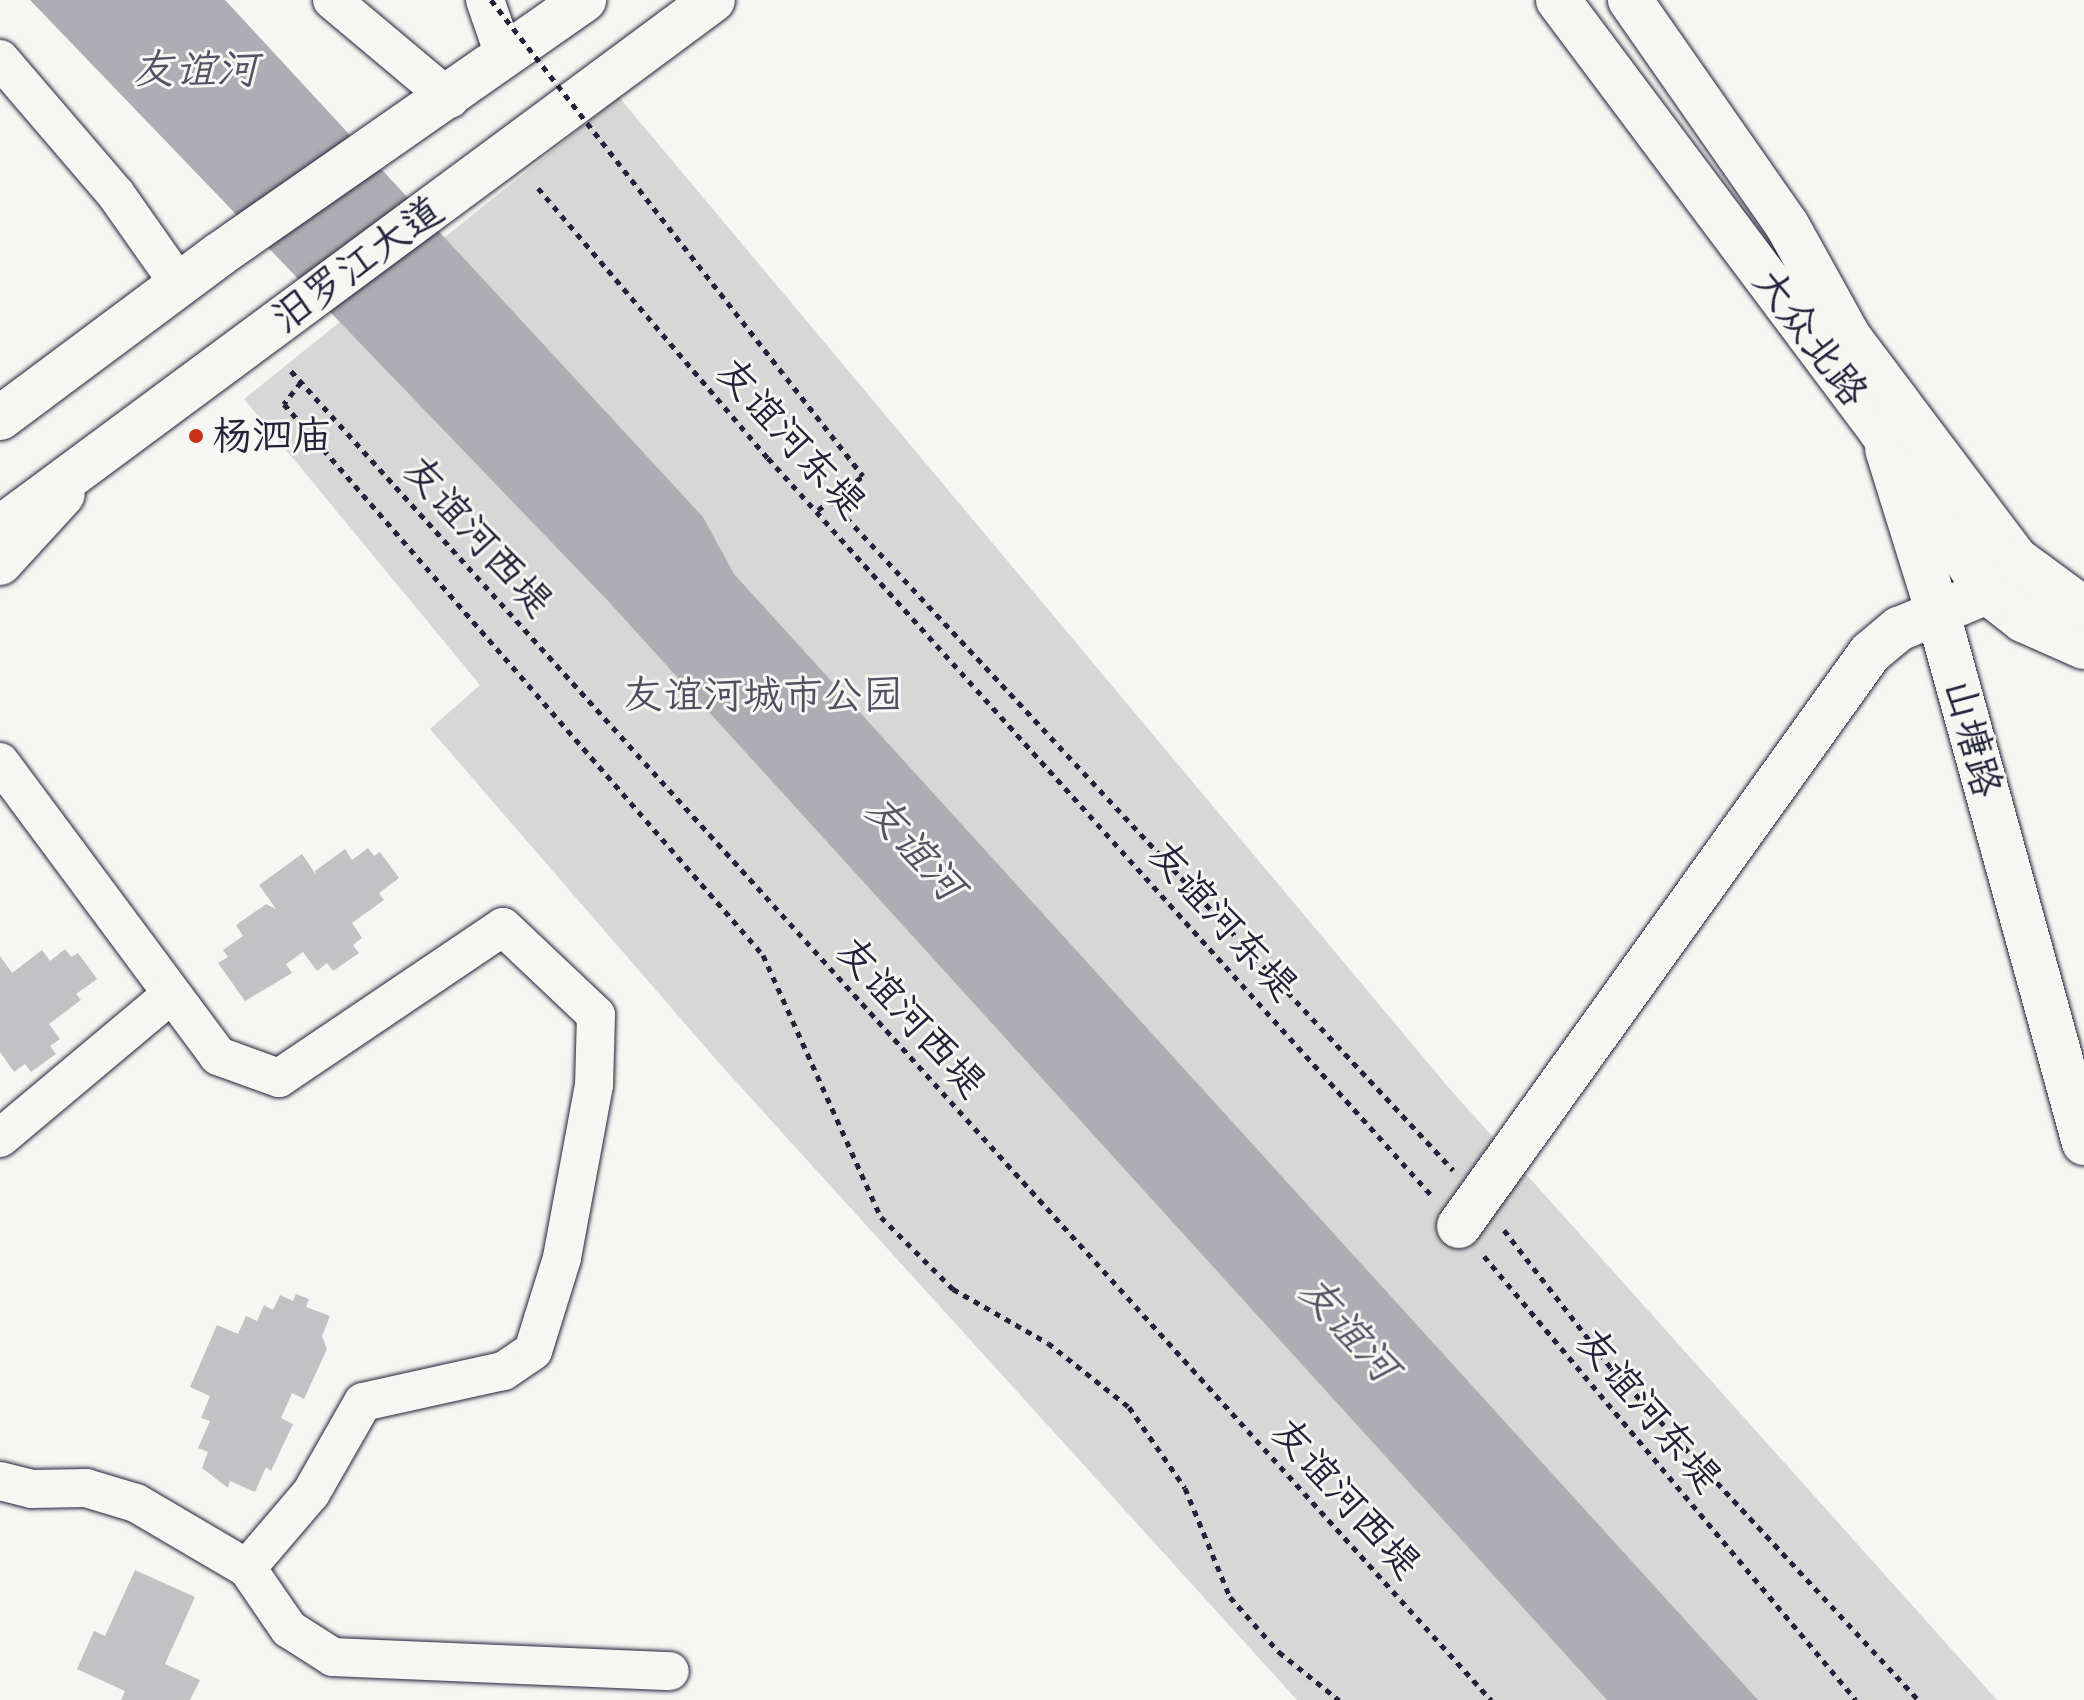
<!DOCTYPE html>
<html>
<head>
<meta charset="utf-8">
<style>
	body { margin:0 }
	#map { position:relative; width:2084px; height:1700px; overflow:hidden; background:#f6f6f2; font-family:Caveat,"LXGW WenKai TC",sans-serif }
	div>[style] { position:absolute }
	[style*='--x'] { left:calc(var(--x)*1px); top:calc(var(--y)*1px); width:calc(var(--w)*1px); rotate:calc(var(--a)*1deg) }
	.green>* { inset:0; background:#d7d7d7 }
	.water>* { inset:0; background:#adadb3 }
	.building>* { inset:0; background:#c2c2c4 }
	.path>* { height:5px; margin-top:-2.5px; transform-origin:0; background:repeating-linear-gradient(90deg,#22223b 0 6px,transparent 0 12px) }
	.roads { filter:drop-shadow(0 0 2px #22223b) drop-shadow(0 0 2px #22223b) }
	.minor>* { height:38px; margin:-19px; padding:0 19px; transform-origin:19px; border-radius:19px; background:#f6f6f2 }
	.tertiary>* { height:44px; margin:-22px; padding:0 22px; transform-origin:22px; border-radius:22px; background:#f6f6f2 }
	.secondary>* { height:44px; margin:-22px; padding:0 22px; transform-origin:22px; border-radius:22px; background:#f6f6f2 }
	.primary>* { height:44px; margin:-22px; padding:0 22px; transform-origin:22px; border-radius:22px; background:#f6f6f2 }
	.path-bridge>* { height:5px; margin-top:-2.5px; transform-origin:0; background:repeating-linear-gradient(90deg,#22223b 0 6px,transparent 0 12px) }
	.dots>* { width:22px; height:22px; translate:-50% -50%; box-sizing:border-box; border:4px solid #f6f6f2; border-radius:50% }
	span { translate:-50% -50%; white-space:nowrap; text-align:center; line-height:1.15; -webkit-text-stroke:6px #f6f6f2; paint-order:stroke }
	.street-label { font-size:40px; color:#22223b }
	.poi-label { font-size:40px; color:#22223b }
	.left { translate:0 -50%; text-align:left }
	.park-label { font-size:40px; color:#4f4f62 }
	.water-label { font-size:42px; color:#535365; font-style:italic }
</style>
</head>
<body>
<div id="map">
	<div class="green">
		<i style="clip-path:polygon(619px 97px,1449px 1088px,1997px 1700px,1297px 1700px,719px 1063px,430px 729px,480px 685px,244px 399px)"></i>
	</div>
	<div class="water">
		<i style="clip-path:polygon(30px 0,225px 0,703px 517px,734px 574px,1758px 1700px,1607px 1700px,609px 602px)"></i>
	</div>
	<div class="building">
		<i style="clip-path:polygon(368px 848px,374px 856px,380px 852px,399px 878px,379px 893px,384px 900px,352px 923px,362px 938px,353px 945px,359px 953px,333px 971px,327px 963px,317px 971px,303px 952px,286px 964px,292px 973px,245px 1001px,218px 963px,228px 957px,223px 950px,243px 936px,236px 925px,266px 904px,276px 909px,259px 885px,302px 854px,317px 876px,315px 871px,345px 849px,352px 860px)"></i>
		<i style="clip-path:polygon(65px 949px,71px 957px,78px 953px,97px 979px,76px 994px,81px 1000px,49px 1024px,60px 1039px,50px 1046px,56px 1054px,31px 1072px,25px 1064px,14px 1072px,0 1052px,0 956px,12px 973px,42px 950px,50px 961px)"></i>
		<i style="clip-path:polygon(296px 1294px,309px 1299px,306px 1307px,330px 1316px,322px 1336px,327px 1349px,304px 1399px,292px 1393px,281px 1418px,293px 1424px,271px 1471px,266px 1467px,255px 1492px,230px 1481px,228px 1488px,202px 1468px,208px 1452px,198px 1448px,210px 1421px,201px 1418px,210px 1396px,190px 1387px,217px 1325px,238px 1334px,246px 1316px,257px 1321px,264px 1305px,273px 1310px,280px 1295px,293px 1301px)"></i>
		<i style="clip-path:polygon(135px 1570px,195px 1597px,165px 1664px,200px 1680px,190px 1700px,121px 1700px,125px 1691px,77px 1669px,94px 1631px,105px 1636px)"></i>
	</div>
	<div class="path">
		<i style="--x:538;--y:188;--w:355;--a:49.6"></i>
		<i style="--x:768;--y:458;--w:994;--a:48.02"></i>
		<i style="--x:291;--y:371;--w:1791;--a:47.92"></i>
		<i style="--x:301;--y:382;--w:28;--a:128"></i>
		<i style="--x:284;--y:404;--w:730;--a:49"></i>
		<i style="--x:763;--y:955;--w:287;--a:65.8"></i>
		<i style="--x:881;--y:1217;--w:102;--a:45"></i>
		<i style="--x:953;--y:1289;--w:109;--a:29.6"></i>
		<i style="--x:1048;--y:1343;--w:103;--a:38.3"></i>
		<i style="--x:1129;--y:1407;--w:98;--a:55.3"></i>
		<i style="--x:1185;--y:1488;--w:118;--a:67.6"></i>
		<i style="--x:1230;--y:1597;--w:74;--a:48.3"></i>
		<i style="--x:1279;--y:1652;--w:77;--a:38.7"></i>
		<i style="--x:830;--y:500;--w:915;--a:47.08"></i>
		<i style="--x:818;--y:510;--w:56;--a:-37.1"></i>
		<i style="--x:1504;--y:1230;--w:175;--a:52.2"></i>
		<i style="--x:1611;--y:1368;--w:452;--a:47.2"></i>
		<i style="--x:1484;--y:1256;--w:579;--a:50.04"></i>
	</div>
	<div class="roads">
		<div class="minor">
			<i style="--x:332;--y:0;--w:154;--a:40"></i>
			<i style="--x:485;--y:0;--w:61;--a:71"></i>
			<i style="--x:0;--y:59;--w:177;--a:49.4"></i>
			<i style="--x:115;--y:193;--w:111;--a:54.9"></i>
			<i style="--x:0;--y:762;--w:366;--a:53.4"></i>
			<i style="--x:218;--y:1056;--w:65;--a:19.8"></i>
			<i style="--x:279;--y:1078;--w:270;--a:-34"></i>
			<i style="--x:503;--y:927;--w:128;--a:43.4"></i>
			<i style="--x:596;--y:1015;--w:70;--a:91.6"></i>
			<i style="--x:594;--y:1085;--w:176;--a:100.5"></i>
			<i style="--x:562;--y:1258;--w:97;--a:107.3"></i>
			<i style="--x:533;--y:1351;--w:36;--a:146"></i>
			<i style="--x:503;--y:1371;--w:143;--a:167.5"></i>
			<i style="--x:363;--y:1402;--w:105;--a:119.7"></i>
			<i style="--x:311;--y:1493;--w:99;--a:130.5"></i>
			<i style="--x:247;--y:1568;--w:74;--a:55.5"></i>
			<i style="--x:289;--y:1629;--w:52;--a:32.5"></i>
			<i style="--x:333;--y:1657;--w:337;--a:2.4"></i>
			<i style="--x:0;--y:1138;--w:221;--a:-40"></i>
			<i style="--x:0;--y:1481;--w:33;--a:14"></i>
			<i style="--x:32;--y:1489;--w:54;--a:-1.1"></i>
			<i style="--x:86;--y:1488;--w:52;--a:16.7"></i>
			<i style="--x:136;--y:1503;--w:129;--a:30.4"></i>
		</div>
		<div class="tertiary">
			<i style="--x:1887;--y:449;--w:169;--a:72.7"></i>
			<i style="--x:1937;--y:610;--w:553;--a:74.58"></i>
			<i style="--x:1459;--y:1226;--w:705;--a:-54.35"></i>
			<i style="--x:1870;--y:653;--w:38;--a:-40"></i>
			<i style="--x:1899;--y:629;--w:95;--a:-22.8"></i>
			<i style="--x:1987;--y:592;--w:32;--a:-2"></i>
			<i style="--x:2019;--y:591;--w:62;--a:14.9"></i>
		</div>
		<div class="secondary">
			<i style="--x:1558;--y:0;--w:537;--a:53.17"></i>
			<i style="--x:1880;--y:430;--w:194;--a:56.6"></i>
			<i style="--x:1987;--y:592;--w:46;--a:37.9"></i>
			<i style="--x:2023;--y:620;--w:67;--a:23.9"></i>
			<i style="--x:1630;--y:0;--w:274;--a:55.1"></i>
			<i style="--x:1787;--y:225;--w:128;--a:61"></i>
			<i style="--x:1849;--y:337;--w:80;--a:53.1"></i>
			<i style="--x:1897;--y:401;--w:198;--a:53"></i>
			<i style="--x:2016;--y:559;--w:84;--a:36.3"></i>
			<i style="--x:0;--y:563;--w:93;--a:-47.6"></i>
		</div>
		<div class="primary">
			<i style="--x:0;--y:418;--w:274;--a:-36.7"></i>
			<i style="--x:220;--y:254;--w:444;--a:-34.9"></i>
			<i style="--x:0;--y:528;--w:887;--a:-36.52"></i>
		</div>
	</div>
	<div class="path-bridge">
		<i style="--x:491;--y:0;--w:604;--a:51.99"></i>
	</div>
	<div class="dots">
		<i style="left:196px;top:436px;background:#c8321e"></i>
	</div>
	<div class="street-label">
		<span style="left:357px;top:264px;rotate:-36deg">汨罗江大道</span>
		<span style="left:1811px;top:337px;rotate:53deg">大众北路</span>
		<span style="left:791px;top:438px;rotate:48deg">友谊河东堤</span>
		<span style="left:478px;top:536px;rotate:48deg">友谊河西堤</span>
		<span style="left:1973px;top:738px;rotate:75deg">山塘路</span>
		<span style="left:1223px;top:920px;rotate:48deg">友谊河东堤</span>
		<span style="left:911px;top:1017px;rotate:48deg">友谊河西堤</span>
		<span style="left:1649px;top:1410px;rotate:50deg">友谊河东堤</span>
		<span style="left:1346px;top:1498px;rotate:48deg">友谊河西堤</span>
	</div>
	<div class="poi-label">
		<span class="left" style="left:212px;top:436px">杨泗庙</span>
	</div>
	<div class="park-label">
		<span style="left:763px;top:695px">友谊河城市公园</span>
	</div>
	<div class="water-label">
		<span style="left:195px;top:70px">友谊河</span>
		<span style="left:914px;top:848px;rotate:48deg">友谊河</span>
		<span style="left:1348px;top:1329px;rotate:48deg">友谊河</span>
	</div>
</div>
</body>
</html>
